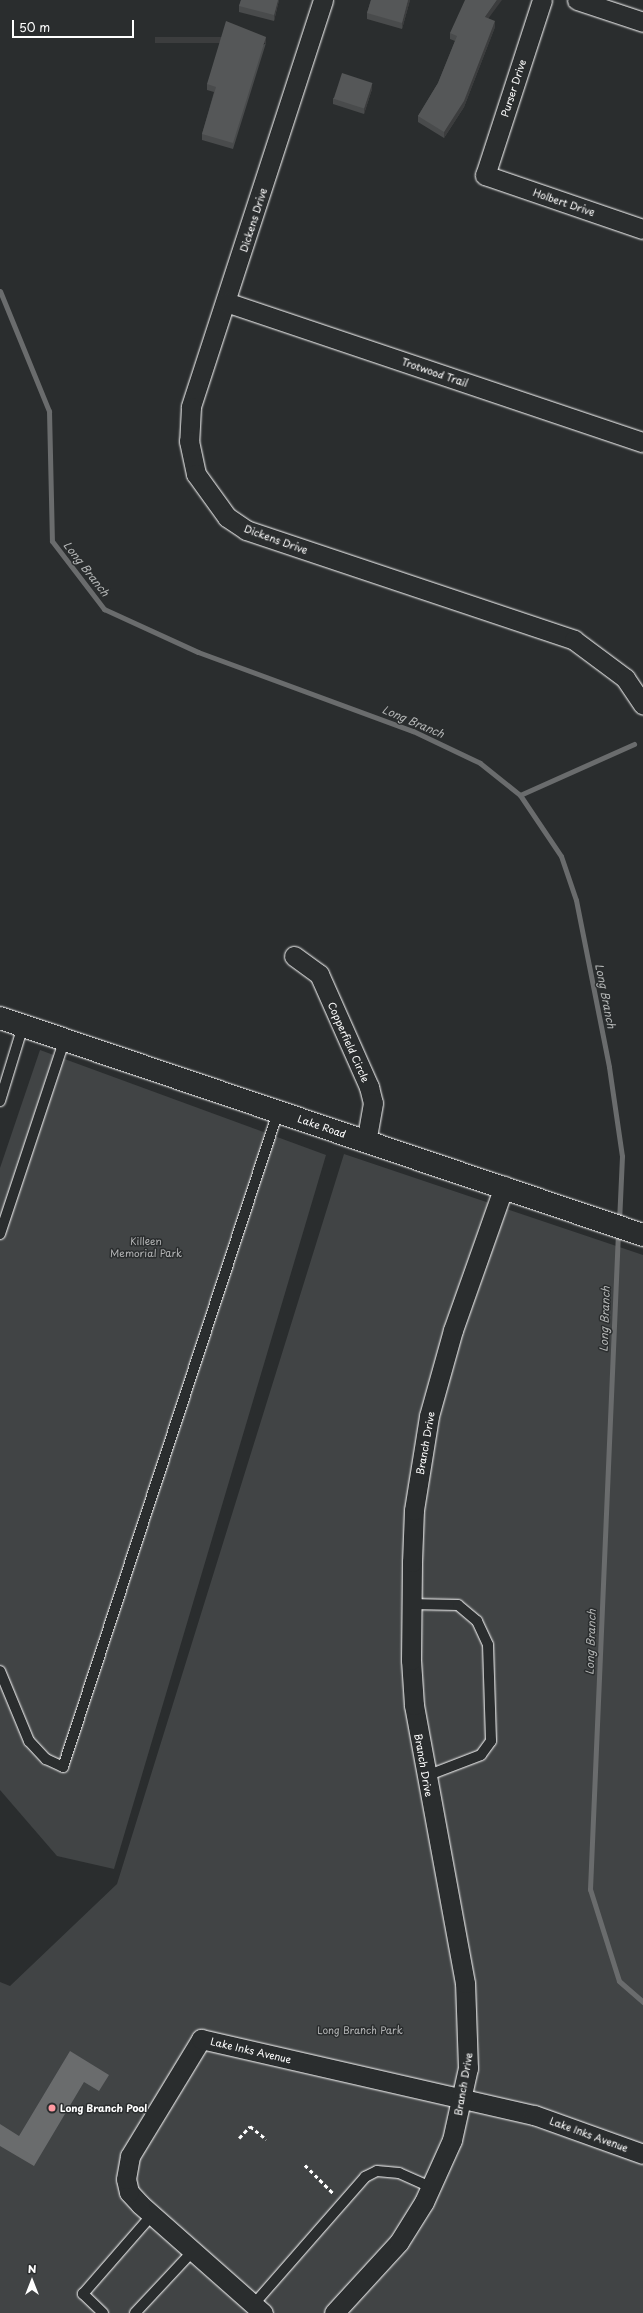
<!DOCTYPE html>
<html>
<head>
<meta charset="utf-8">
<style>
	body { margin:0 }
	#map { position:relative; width:643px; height:2313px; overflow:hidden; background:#2a2d2e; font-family:"Playpen Sans",sans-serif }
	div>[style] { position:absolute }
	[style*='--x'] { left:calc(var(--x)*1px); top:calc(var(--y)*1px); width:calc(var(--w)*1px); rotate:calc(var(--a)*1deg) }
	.green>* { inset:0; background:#414445 }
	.water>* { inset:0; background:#6a6c6d }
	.stream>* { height:5px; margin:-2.5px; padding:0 2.5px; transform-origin:2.5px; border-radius:2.5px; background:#6a6c6d }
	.path>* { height:2.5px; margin-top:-1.25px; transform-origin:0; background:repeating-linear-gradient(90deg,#fff 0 4px,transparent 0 7px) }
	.roads { filter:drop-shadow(0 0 1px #fff) drop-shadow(0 0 1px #fff) }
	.service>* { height:10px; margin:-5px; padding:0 5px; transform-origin:5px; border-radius:5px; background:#2a2d2e }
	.minor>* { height:19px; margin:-9.5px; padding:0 9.5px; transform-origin:9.5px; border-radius:9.5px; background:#2a2d2e }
	.tertiary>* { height:22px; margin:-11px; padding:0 11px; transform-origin:11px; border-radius:11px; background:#2a2d2e }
	.wall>* { inset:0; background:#494b4c }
	.shaded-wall>* { inset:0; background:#3c3d3e; transform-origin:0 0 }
	.building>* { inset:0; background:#555758; transform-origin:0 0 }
	.dots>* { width:11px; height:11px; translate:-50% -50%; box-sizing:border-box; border:2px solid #2a2d2e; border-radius:50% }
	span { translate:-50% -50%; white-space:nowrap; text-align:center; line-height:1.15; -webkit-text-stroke:3px #2a2d2e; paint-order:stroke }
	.street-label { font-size:10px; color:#fff }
	.park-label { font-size:10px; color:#b3b4b5 }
	.poi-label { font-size:10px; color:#fff; font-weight:700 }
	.left { translate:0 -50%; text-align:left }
	.water-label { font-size:11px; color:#b4b6b6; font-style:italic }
	.north { position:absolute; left:12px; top:2261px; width:40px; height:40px; -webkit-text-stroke:3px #2a2d2e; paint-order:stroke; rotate:0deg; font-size:11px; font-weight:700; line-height:16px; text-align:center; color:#fff }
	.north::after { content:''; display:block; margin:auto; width:14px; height:18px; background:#fff; clip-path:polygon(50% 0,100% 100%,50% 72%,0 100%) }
	.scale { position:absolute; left:12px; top:20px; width:122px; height:18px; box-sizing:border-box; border:2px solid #fff; border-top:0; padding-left:5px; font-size:12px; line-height:14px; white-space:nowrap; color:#fff; -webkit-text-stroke:3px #2a2d2e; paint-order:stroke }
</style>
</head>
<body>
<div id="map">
	<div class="green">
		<i style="clip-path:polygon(40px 1050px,326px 1155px,114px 1869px,57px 1856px,0 1790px,0 1168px)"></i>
		<i style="clip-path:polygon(344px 1154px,643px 1255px,643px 2313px,0 2313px,0 1982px,10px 1986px,117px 1884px)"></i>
	</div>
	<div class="water">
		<i style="clip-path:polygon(70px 2051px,109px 2075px,99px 2091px,84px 2082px,34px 2166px,0 2146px,0 2124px,19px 2136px)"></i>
	</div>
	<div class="stream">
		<i style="--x:0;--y:291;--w:130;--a:67.8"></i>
		<i style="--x:49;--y:411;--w:130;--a:88.7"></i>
		<i style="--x:52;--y:541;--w:86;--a:52.6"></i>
		<i style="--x:104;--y:609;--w:103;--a:24.6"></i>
		<i style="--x:198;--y:652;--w:229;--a:20.2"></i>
		<i style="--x:413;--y:731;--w:74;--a:25.5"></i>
		<i style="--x:480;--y:763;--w:51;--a:38.7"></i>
		<i style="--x:520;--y:795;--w:73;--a:56.1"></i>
		<i style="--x:561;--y:856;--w:46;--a:71.2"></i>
		<i style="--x:576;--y:900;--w:170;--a:78.8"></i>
		<i style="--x:609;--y:1067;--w:90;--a:81.7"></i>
		<i style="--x:622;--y:1156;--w:66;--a:92.6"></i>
		<i style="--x:520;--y:795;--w:125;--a:-24.1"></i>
		<i style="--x:618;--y:1232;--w:658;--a:92.44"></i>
		<i style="--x:590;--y:1889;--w:96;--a:72.5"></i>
		<i style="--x:619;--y:1981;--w:32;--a:41"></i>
	</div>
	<div class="path">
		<i style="--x:239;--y:2138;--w:16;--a:-47"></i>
		<i style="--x:250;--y:2126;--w:21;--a:39"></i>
		<i style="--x:305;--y:2165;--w:41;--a:45"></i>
	</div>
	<div class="roads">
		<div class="service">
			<i style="--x:0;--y:1101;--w:78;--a:-73"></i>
			<i style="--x:0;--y:1234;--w:206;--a:-71.6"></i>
			<i style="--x:411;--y:1604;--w:47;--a:1.2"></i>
			<i style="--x:458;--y:1605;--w:25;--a:40"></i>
			<i style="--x:477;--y:1621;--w:26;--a:65"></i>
			<i style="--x:488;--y:1645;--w:96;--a:88.2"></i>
			<i style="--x:491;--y:1741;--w:17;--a:126"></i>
			<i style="--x:481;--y:1755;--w:59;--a:159.1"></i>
			<i style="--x:0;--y:1671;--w:76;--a:67.5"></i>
			<i style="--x:29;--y:1741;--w:25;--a:47"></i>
			<i style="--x:46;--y:1759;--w:19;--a:25"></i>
			<i style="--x:63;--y:1767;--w:689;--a:-71.83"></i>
			<i style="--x:254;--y:2304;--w:169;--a:-48.8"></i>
			<i style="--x:365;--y:2177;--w:13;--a:-27"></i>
			<i style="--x:377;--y:2171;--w:22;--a:5"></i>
			<i style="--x:399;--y:2173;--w:36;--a:24"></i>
			<i style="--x:103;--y:2313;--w:28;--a:-136"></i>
			<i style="--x:83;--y:2294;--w:105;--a:-48.9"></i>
			<i style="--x:135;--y:2313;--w:85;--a:-46.9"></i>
		</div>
		<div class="minor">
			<i style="--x:323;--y:0;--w:428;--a:108"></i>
			<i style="--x:191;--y:407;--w:34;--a:93"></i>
			<i style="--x:189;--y:441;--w:34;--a:78"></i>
			<i style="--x:196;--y:474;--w:53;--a:54.2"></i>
			<i style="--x:227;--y:517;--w:23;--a:34"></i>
			<i style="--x:246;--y:530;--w:346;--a:18.5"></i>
			<i style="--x:574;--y:640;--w:64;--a:36.7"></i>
			<i style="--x:625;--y:678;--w:32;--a:56"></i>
			<i style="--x:542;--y:0;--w:184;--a:108"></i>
			<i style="--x:485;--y:175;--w:167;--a:18.9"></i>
			<i style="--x:577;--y:0;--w:70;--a:18.4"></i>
			<i style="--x:226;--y:302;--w:440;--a:18.6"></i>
			<i style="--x:294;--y:956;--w:31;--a:36"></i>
			<i style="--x:319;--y:974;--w:124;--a:66.1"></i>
			<i style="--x:369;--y:1087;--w:16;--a:76"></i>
			<i style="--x:373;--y:1103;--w:39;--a:100"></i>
			<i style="--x:263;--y:2313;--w:164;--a:-138.5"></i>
			<i style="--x:140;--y:2204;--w:16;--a:-133"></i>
			<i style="--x:129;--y:2192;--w:13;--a:-103"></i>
			<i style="--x:126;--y:2179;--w:23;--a:-80"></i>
			<i style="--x:130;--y:2156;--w:137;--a:-58.7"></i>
			<i style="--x:201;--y:2039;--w:342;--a:12.9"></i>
			<i style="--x:534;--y:2115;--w:116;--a:19.7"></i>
			<i style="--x:334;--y:2313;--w:96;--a:-47.5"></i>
			<i style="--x:399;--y:2242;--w:47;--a:-58"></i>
			<i style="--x:424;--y:2202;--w:68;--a:-65.7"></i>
			<i style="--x:452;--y:2140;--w:74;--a:-77.5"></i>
			<i style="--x:468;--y:2068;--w:85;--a:-92"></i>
			<i style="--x:465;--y:1983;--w:283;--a:-100.4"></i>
			<i style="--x:414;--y:1705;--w:45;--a:-93.8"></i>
			<i style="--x:411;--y:1660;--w:98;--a:-89.4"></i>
			<i style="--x:412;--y:1562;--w:52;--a:-87.8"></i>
			<i style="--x:414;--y:1510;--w:95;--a:-80.9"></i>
			<i style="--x:429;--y:1416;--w:89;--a:-74.4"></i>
			<i style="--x:453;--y:1330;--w:153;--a:-70.5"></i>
		</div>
		<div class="tertiary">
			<i style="--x:0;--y:1018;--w:679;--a:18.65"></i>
		</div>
	</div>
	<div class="wall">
		<i style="clip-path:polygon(241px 0,279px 0,274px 21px,239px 12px,239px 6px)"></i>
		<i style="clip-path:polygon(371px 0,410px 0,402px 29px,367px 19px,367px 13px)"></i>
		<i style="clip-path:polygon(488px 18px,495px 27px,464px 107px,444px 138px,418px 122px,418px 116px,438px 83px,455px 41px,450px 39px,450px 33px)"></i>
		<i style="clip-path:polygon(266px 43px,233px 149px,202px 140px,202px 134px,214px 92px,207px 90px,207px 84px)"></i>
		<i style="clip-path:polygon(372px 89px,364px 114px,333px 104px,333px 98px)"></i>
	</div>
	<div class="shaded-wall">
		<i style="clip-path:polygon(278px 0,279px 0,274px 21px,274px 15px)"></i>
		<i style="clip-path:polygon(408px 0,410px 0,402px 29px,402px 23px)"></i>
		<i style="clip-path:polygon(497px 0,502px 0,485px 23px,485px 17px)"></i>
		<i style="clip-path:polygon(495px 21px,495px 27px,464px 107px,444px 138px,444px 132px)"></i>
		<i style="left:266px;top:37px;width:6px;height:111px;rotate:90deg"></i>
		<i style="clip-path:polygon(372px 83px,372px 89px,364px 114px,364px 108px)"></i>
	</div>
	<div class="building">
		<i style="clip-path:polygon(241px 0,278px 0,274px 15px,239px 6px)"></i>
		<i style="clip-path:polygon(371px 0,408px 0,402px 23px,367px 13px)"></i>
		<i style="clip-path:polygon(465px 0,497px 0,485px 17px,495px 21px,464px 101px,444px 132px,418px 116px,438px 83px,457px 36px,450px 33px)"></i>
		<i style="clip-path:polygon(226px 21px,266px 37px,233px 143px,202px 134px,216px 87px,207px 84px)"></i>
		<i style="left:342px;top:73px;width:32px;height:27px;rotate:18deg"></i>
	</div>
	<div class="dots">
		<i style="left:52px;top:2108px;background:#ff9aa2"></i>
	</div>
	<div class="street-label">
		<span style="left:513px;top:88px;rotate:-72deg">Purser Drive</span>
		<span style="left:564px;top:202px;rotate:19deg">Holbert Drive</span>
		<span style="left:253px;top:220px;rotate:-72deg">Dickens Drive</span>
		<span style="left:435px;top:372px;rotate:19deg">Trotwood Trail</span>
		<span style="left:276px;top:539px;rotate:20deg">Dickens Drive</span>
		<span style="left:349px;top:1042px;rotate:66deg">Copperfield Circle</span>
		<span style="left:322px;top:1126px;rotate:19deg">Lake Road</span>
		<span style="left:425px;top:1443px;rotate:-80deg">Branch Drive</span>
		<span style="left:424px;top:1765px;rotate:80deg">Branch Drive</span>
		<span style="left:251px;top:2050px;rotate:13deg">Lake Inks Avenue</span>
		<span style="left:463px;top:2084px;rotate:-80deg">Branch Drive</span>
		<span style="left:589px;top:2134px;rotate:20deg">Lake Inks Avenue</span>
	</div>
	<div class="park-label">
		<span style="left:146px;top:1246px">Killeen<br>Memorial Park</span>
		<span style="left:360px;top:2030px">Long Branch Park</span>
	</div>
	<div class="poi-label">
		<span class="left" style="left:60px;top:2108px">Long Branch Pool</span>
	</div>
	<div class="water-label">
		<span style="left:86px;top:569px;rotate:52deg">Long Branch</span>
		<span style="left:413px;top:722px;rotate:23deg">Long Branch</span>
		<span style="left:605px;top:996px;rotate:79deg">Long Branch</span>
		<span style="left:605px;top:1319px;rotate:-88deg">Long Branch</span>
		<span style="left:591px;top:1642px;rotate:-88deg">Long Branch</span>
	</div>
	<div class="north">N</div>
	<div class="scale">50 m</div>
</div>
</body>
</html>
